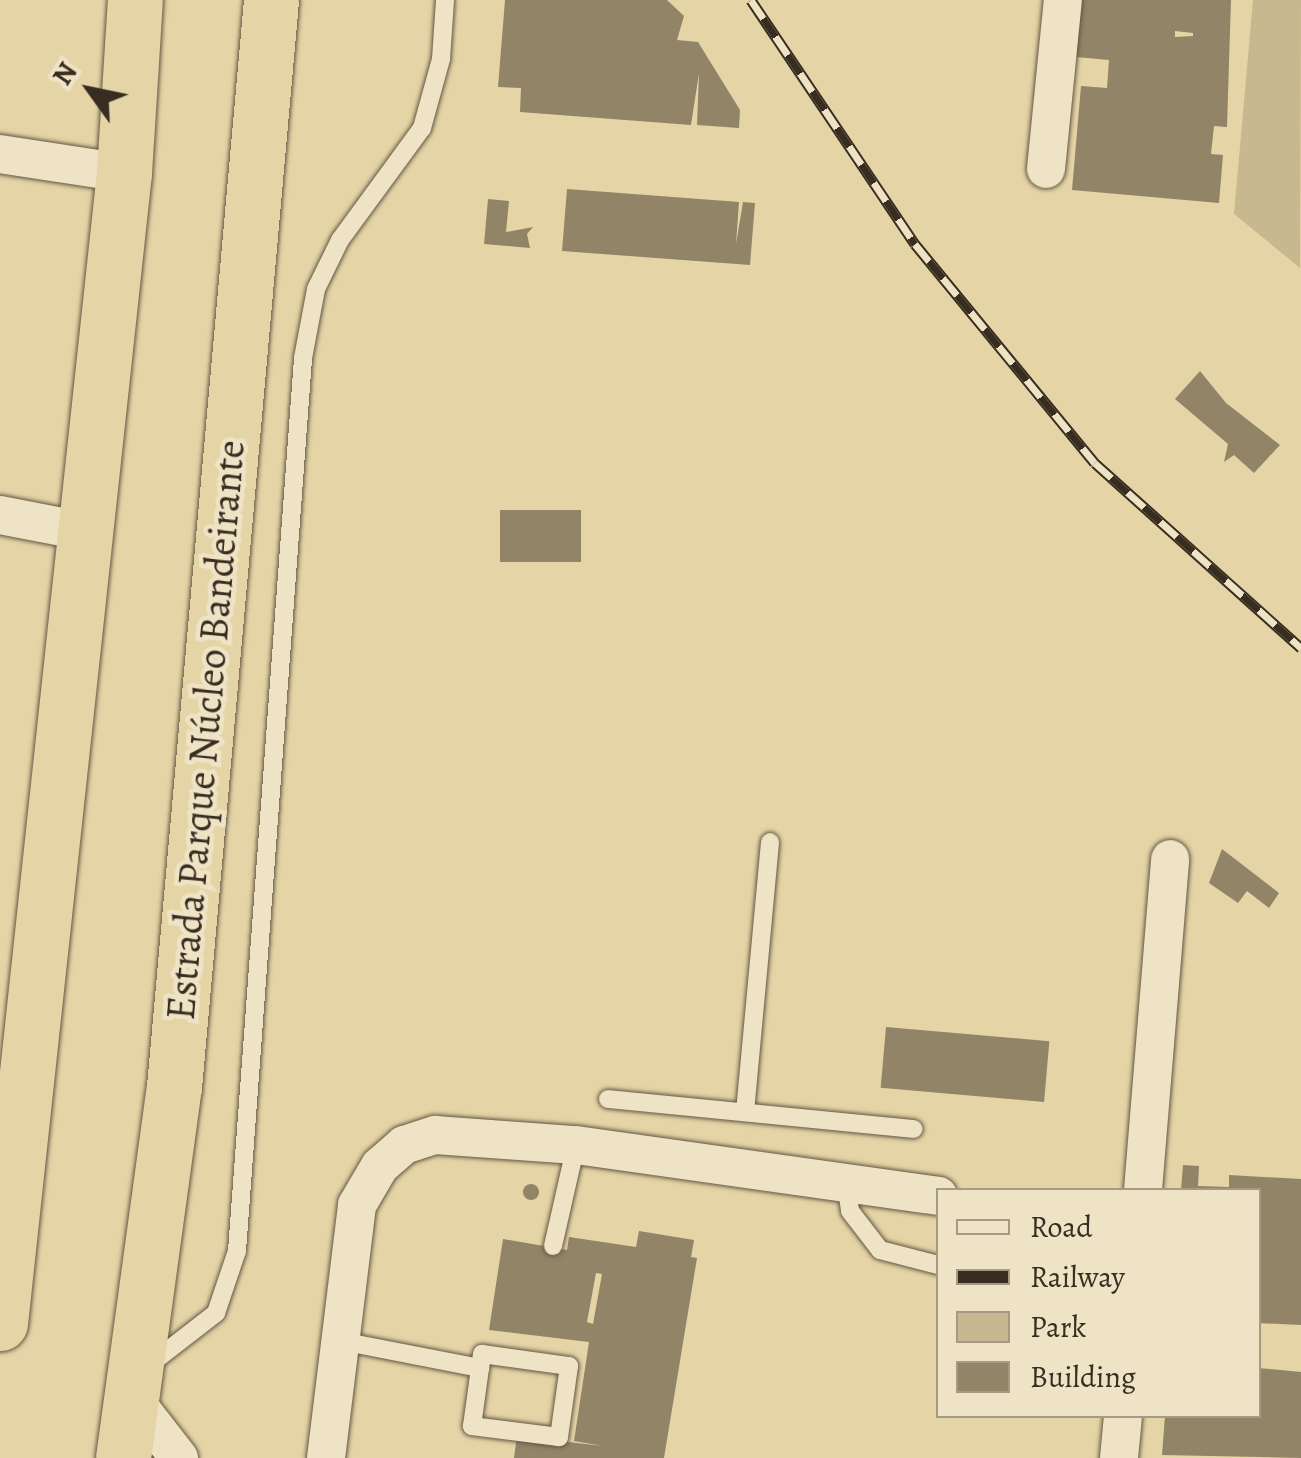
<!DOCTYPE html>
<html>
<head>
<meta charset="utf-8">
<style>
	body { margin:0 }
	#map { position:relative; width:1301px; height:1458px; overflow:hidden; background:#e5d4a6; font-family:Alegreya,serif }
	div>[style] { position:absolute }
	[style*='--x'] { left:calc(var(--x)*1px); top:calc(var(--y)*1px); width:calc(var(--w)*1px); rotate:calc(var(--a)*1deg) }
	.green>* { inset:0; background:#c8b88f }
	.building>* { inset:0; background:#928466; transform-origin:0 0 }
	.round { border-radius:50% }
	.roads { filter:drop-shadow(0 0 2px #635742) drop-shadow(0 0 2px #635742) }
	.lane>* { height:18px; margin:-9px; padding:0 9px; transform-origin:9px; border-radius:9px; background:#eee3c5 }
	.street>* { height:38px; margin:-19px; padding:0 19px; transform-origin:19px; border-radius:19px; background:#eee3c5 }
	.highway>* { height:55px; margin:-27.5px; padding:0 27.5px; transform-origin:27.5px; border-radius:27.5px; background:#e5d4a6 }
	.rail>* { height:11px; margin-top:-5.5px; transform-origin:0; background:repeating-linear-gradient(90deg,#eee3c5 0 22px,#382d21 0 44px); box-sizing:border-box; border-block:2px solid #382d21 }
	span { translate:-50% -50%; white-space:nowrap; text-align:center; line-height:1.15; -webkit-text-stroke:9px #eee3c5; paint-order:stroke }
	.street-label { font-size:40px; color:#382d21 }
	.legend { position:absolute; left:936px; top:1188px; width:325px; height:230px; box-sizing:border-box; background:#eee3c5; border:2px solid #a59a83; margin:0; padding:12px 18px; list-style:none; font-size:30px; color:#382d21 }
	.legend li { display:flex; align-items:center; gap:20px; height:50px }
	.legend b { width:50px; border:2px solid #a59a83 }
	.north { position:absolute; left:40px; top:40px; width:100px; height:100px; -webkit-text-stroke:8px #eee3c5; paint-order:stroke; rotate:303deg; font-size:28px; font-weight:700; line-height:40px; text-align:center; color:#382d21 }
	.north::after { content:''; display:block; margin:auto; width:35px; height:45px; background:#382d21; clip-path:polygon(50% 0,100% 100%,50% 72%,0 100%) }
</style>
</head>
<body>
<div id="map">
	<div class="green">
		<i style="clip-path:polygon(1253px 0,1301px 0,1300px 268px,1234px 214px)"></i>
	</div>
	<div class="building">
		<i style="clip-path:polygon(505px 0,667px 0,684px 16px,677px 40px,698px 42px,740px 110px,739px 128px,697px 125px,699px 73px,691px 125px,520px 112px,521px 88px,498px 87px)"></i>
		<i style="clip-path:polygon(evenodd,1081px 0,1231px 0,1227px 127px,1214px 126px,1211px 154px,1223px 155px,1219px 203px,1072px 190px,1081px 86px,1107px 88px,1109px 60px,1076px 57px,1081px 0,1175px 31px,1193px 33px,1193px 36px,1175px 37px,1175px 31px)"></i>
		<i style="clip-path:polygon(567px 189px,739px 202px,736px 244px,743px 202px,755px 203px,750px 265px,562px 251px)"></i>
		<i style="clip-path:polygon(488px 199px,509px 201px,506px 232px,533px 227px,527px 234px,530px 248px,484px 244px)"></i>
		<i style="clip-path:polygon(1200px 371px,1226px 403px,1280px 445px,1254px 473px,1234px 455px,1224px 462px,1228px 444px,1175px 399px)"></i>
		<i style="left:500px;top:510px;width:81px;height:52px"></i>
		<i style="clip-path:polygon(1222px 849px,1279px 893px,1269px 908px,1247px 891px,1238px 903px,1209px 883px)"></i>
		<i style="left:886px;top:1027px;width:164px;height:61px;rotate:5deg"></i>
		<i style="clip-path:polygon(1183px 1165px,1199px 1166px,1198px 1186px,1229px 1187px,1229px 1175px,1301px 1179px,1301px 1325px,1258px 1323px,1258px 1190px,1181px 1190px)"></i>
		<i class="round" style="left:523px;top:1184px;width:16px;height:16px"></i>
		<i style="clip-path:polygon(evenodd,639px 1231px,694px 1240px,691px 1257px,697px 1258px,664px 1458px,514px 1458px,517px 1436px,603px 1446px,574px 1441px,589px 1342px,489px 1330px,503px 1239px,567px 1250px,569px 1237px,636px 1247px,639px 1231px,596px 1273px,602px 1274px,593px 1324px,587px 1322px,596px 1273px)"></i>
		<i style="clip-path:polygon(1258px 1368px,1301px 1372px,1301px 1458px,1162px 1455px,1165px 1416px,1258px 1416px)"></i>
	</div>
	<div class="roads">
		<div class="lane">
			<i style="--x:608;--y:1099;--w:307;--a:5.6"></i>
			<i style="--x:745;--y:1112;--w:271;--a:-84.7"></i>
			<i style="--x:846;--y:1182;--w:29;--a:82"></i>
			<i style="--x:850;--y:1211;--w:49;--a:52.4"></i>
			<i style="--x:880;--y:1250;--w:60;--a:14.5"></i>
			<i style="--x:553;--y:1246;--w:104;--a:-77.2"></i>
			<i style="--x:341;--y:1341;--w:142;--a:11"></i>
			<i style="--x:482;--y:1354;--w:88;--a:7.9"></i>
			<i style="--x:569;--y:1366;--w:72;--a:98"></i>
			<i style="--x:559;--y:1437;--w:88;--a:-172.8"></i>
			<i style="--x:472;--y:1426;--w:73;--a:-82.1"></i>
			<i style="--x:149;--y:1365;--w:85;--a:-37.8"></i>
			<i style="--x:216;--y:1313;--w:65;--a:-71.3"></i>
			<i style="--x:237;--y:1251;--w:895;--a:-85.77"></i>
			<i style="--x:303;--y:358;--w:70;--a:-79.3"></i>
			<i style="--x:316;--y:289;--w:55;--a:-63.9"></i>
			<i style="--x:340;--y:240;--w:139;--a:-53.8"></i>
			<i style="--x:422;--y:128;--w:72;--a:-74.6"></i>
			<i style="--x:441;--y:59;--w:59;--a:-86.1"></i>
		</div>
		<div class="street">
			<i style="--x:0;--y:154;--w:125;--a:8.7"></i>
			<i style="--x:1046;--y:169;--w:170;--a:-84.3"></i>
			<i style="--x:0;--y:515;--w:85;--a:10.9"></i>
			<i style="--x:1143;--y:1190;--w:332;--a:-85.3"></i>
			<i style="--x:133;--y:1399;--w:75;--a:52.1"></i>
			<i style="--x:326;--y:1458;--w:255;--a:-83"></i>
			<i style="--x:357;--y:1205;--w:45;--a:-59.5"></i>
			<i style="--x:380;--y:1166;--w:32;--a:-41"></i>
			<i style="--x:404;--y:1145;--w:33;--a:-18"></i>
			<i style="--x:435;--y:1135;--w:141;--a:4.1"></i>
			<i style="--x:576;--y:1145;--w:366;--a:8"></i>
			<i style="--x:1119;--y:1458;--w:42;--a:-84.6"></i>
		</div>
		<div class="highway">
			<i style="--x:0;--y:1323;--w:1157;--a:-83.85"></i>
			<i style="--x:124;--y:173;--w:173;--a:-86.4"></i>
			<i style="--x:123;--y:1458;--w:374;--a:-82.2"></i>
			<i style="--x:174;--y:1087;--w:1091;--a:-84.9"></i>
		</div>
	</div>
	<div class="rail">
		<i style="--x:751;--y:0;--w:294;--a:56.1"></i>
		<i style="--x:915;--y:244;--w:283;--a:50.6"></i>
		<i style="--x:1095;--y:463;--w:277;--a:41.9"></i>
	</div>
	<div class="street-label">
		<span style="left:206px;top:730px;rotate:-85deg">Estrada Parque Núcleo Bandeirante</span>
	</div>
	<ul class="legend">
	<li><b style="height:12px;background:#eee3c5"></b>Road</li>
	<li><b style="height:12px;background:#382d21"></b>Railway</li>
	<li><b style="height:28px;background:#c8b88f"></b>Park</li>
	<li><b style="height:28px;background:#928466"></b>Building</li>
	</ul>
	<div class="north">N</div>
</div>
</body>
</html>
